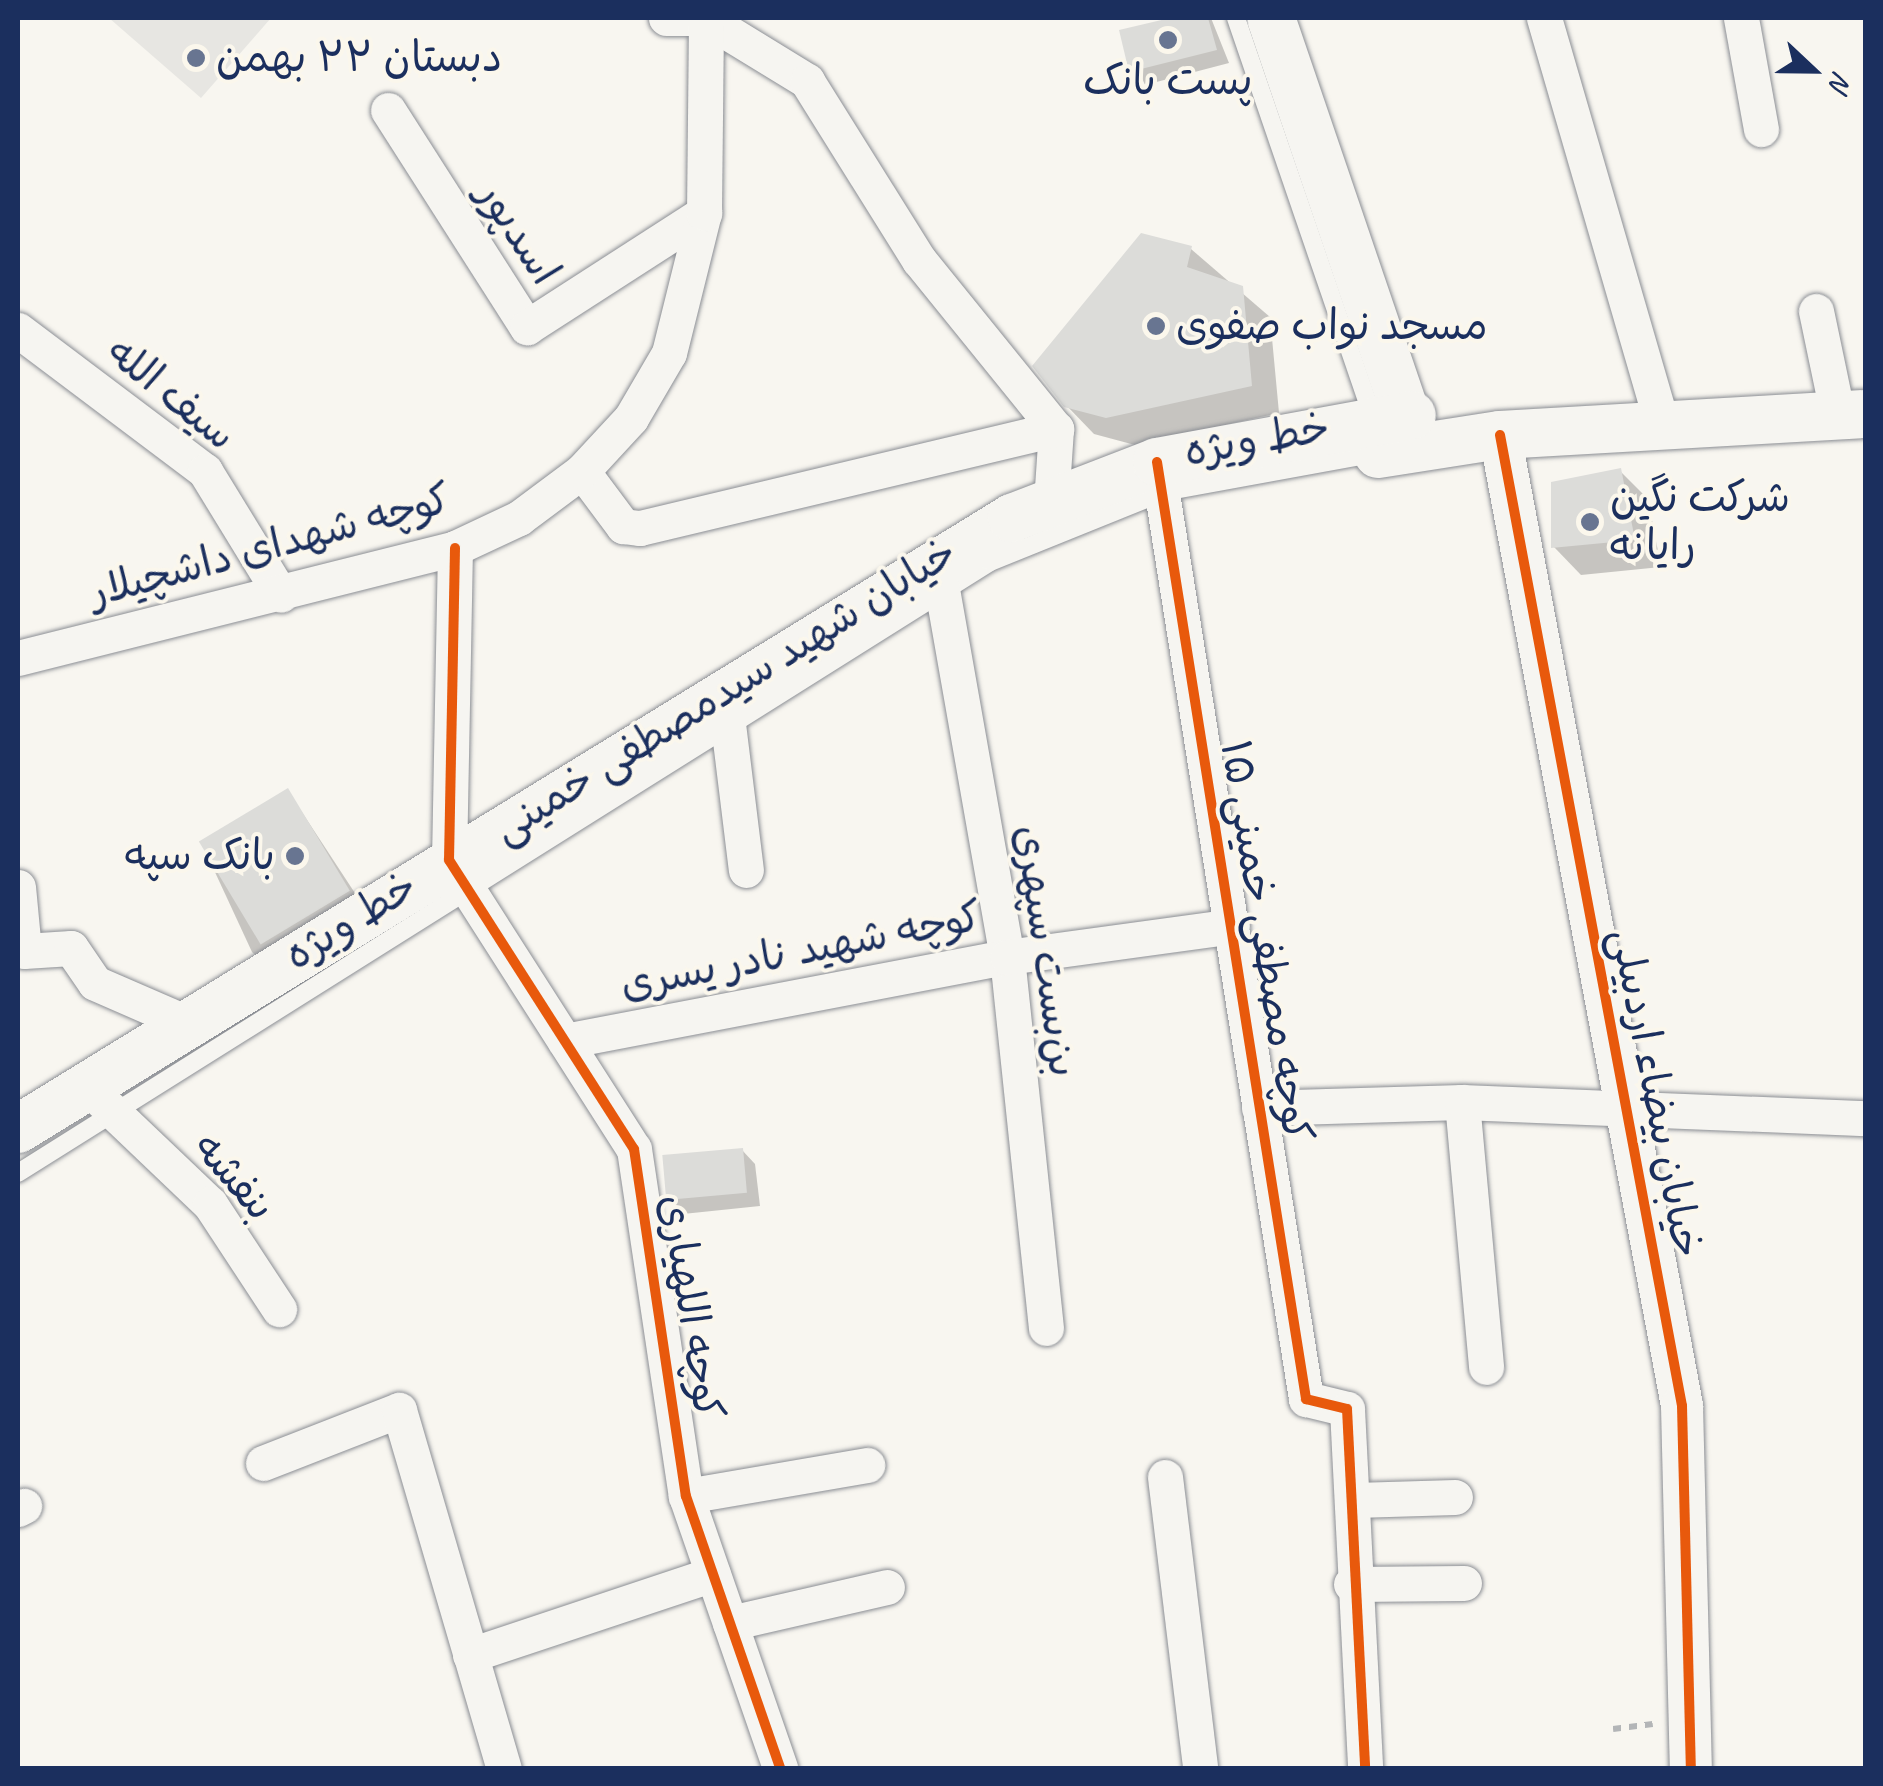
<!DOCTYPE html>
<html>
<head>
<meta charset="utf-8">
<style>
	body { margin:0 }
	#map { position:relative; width:1883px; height:1786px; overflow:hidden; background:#f8f6f0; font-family:Caveat,"Playpen Sans Arabic",sans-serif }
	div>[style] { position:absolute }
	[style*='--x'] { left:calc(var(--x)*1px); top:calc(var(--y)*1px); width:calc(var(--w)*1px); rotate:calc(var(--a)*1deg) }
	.built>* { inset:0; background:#e7e6e2 }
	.shadow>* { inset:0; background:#0003 }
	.building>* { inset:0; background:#dcdcd9; transform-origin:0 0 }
	.path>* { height:6px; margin-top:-3px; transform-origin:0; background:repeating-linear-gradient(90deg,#b3b5b7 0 8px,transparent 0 16px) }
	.roads { filter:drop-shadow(0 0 2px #8b8e94) drop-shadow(0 0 2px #8b8e94) }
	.service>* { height:18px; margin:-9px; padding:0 9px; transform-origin:9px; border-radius:9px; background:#f6f5f1 }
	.minor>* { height:35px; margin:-17.5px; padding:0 17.5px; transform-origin:17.5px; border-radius:17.5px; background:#f6f5f1 }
	.tertiary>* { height:42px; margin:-21px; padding:0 21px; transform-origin:21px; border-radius:21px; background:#f6f5f1 }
	.secondary>* { height:48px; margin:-24px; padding:0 24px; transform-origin:24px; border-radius:24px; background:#f6f5f1 }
	.cycleway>* { height:10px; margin:-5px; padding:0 5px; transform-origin:5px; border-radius:5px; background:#e8590c }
	.dots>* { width:28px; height:28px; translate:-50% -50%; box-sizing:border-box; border:5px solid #fbf7ec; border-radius:50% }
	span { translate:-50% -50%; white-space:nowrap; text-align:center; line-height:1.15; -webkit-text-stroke:8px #fbf7ec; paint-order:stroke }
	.poi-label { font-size:42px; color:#1b2f5e }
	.left { translate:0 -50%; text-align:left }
	.right { translate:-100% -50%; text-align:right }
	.street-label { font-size:42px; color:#1b2f5e }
	.frame { position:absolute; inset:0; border:20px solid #1b2f5e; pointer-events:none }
	.north { position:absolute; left:1763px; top:20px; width:100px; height:100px; -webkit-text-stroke:8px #fbf7ec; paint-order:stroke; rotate:112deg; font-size:28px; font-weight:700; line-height:40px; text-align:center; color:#1b2f5e }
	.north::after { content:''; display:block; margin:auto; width:35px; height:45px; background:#1b2f5e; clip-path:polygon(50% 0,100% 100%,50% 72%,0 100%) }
</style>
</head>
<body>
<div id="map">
	<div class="built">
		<i style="clip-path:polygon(109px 18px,271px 18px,201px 98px)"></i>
	</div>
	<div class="shadow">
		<i style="clip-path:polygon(1180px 18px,1211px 18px,1229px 63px,1145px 85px,1122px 32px)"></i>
		<i style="clip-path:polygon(1191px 249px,1270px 317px,1279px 413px,1135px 445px,1094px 434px,1066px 405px)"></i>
		<i style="clip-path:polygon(1620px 471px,1648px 499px,1661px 567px,1581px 575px,1554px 547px)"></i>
		<i style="clip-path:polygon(288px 791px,368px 913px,273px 973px,252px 952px,201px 842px)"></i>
		<i style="clip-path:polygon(742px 1150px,755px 1164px,760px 1206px,683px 1214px,669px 1200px)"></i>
	</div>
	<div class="building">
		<i style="clip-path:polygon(1170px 18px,1208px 18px,1217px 50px,1129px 72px,1119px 30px)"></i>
		<i style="clip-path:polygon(1141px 233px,1192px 246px,1187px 267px,1243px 286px,1252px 386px,1106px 418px,1064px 407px,1032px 366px)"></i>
		<i style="clip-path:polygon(1621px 468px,1635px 540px,1551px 548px,1551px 482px)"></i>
		<i style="left:288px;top:788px;width:120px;height:104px;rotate:59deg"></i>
		<i style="left:743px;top:1148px;width:45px;height:81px;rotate:85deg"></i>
	</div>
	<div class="path">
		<i style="--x:1613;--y:1729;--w:40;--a:-7.1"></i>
	</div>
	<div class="roads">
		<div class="service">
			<i style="--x:1236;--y:18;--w:427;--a:71.1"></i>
			<i style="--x:18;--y:1173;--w:1148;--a:-32.15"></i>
			<i style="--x:990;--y:562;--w:187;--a:-22"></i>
			<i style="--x:1163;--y:492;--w:219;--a:-10.3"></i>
		</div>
		<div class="minor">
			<i style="--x:666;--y:18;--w:56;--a:0"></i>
			<i style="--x:1544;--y:18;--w:423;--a:73.8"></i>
			<i style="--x:1741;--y:18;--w:113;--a:79.8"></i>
			<i style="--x:706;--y:19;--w:119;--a:31.5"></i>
			<i style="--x:807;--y:81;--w:211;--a:58"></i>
			<i style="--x:919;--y:260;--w:218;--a:51"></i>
			<i style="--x:1056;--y:429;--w:73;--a:93.9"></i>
			<i style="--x:388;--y:110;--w:258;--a:57.4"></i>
			<i style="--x:527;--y:327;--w:211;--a:-32.8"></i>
			<i style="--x:1816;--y:311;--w:107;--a:78.2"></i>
			<i style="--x:18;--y:330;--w:234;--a:37"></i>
			<i style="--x:205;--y:471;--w:145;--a:58.5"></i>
			<i style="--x:1157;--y:462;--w:949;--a:80.96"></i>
			<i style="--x:1306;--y:1399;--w:42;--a:13.7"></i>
			<i style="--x:1347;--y:1409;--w:359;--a:87.1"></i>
			<i style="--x:582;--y:471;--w:69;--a:53.3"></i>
			<i style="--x:623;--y:526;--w:17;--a:7"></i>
			<i style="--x:640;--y:528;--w:428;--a:-13.4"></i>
			<i style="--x:455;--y:548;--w:312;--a:91.1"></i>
			<i style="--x:449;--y:860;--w:343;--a:57.4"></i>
			<i style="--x:634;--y:1149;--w:351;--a:81.5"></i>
			<i style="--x:686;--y:1496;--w:288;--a:70.9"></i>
			<i style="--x:929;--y:561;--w:31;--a:65"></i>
			<i style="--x:942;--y:589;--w:374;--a:80"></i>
			<i style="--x:1007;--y:957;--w:373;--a:84"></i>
			<i style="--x:18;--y:658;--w:451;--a:-14.1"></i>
			<i style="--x:455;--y:548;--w:71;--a:-25.1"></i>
			<i style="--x:519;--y:518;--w:79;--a:-36.7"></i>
			<i style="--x:582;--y:471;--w:72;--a:-47.2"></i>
			<i style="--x:631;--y:418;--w:75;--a:-59.7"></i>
			<i style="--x:669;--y:353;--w:144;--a:-76"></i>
			<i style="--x:704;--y:213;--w:195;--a:-89.4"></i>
			<i style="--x:711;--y:697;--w:32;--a:58"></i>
			<i style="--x:728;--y:724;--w:147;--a:83"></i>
			<i style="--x:18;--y:887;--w:64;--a:84.6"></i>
			<i style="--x:24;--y:951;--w:47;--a:-3.7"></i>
			<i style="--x:71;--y:948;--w:42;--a:55.6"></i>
			<i style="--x:95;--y:983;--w:100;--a:23.5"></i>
			<i style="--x:565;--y:1041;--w:450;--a:-10.8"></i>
			<i style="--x:1007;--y:957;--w:227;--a:-7.8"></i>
			<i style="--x:86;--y:1086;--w:171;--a:43.6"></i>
			<i style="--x:210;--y:1204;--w:126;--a:56.7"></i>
			<i style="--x:1462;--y:1102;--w:266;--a:84.8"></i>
			<i style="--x:1259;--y:1108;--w:203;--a:-1.7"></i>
			<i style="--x:1462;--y:1102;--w:404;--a:2.3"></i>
			<i style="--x:263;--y:1463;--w:146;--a:-21.3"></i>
			<i style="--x:399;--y:1410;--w:373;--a:73.7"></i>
			<i style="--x:1165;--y:1477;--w:293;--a:83.1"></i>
			<i style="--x:686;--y:1496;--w:184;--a:-9.7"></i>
			<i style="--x:1355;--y:1500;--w:100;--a:-1.7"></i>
			<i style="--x:18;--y:1509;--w:7;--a:-27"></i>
			<i style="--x:1351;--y:1584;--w:113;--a:-0.5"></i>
			<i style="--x:730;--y:1623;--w:161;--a:-12.9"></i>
			<i style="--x:470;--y:1655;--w:256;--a:-18.4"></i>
		</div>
		<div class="tertiary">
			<i style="--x:1500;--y:435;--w:988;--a:79.38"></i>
			<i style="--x:1682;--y:1406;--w:362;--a:88.6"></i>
		</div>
		<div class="secondary">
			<i style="--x:1271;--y:18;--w:450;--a:71.2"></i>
			<i style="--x:1378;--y:454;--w:123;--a:-8.9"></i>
			<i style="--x:1500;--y:435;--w:367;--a:-3.3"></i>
			<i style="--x:18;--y:1129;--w:1167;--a:-31.58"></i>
			<i style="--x:1012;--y:518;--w:155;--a:-21.1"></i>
			<i style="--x:1157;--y:462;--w:259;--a:-10.4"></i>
		</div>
	</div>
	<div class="cycleway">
		<i style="--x:1500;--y:435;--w:988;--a:79.38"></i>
		<i style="--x:1682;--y:1406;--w:362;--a:88.6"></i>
		<i style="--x:1157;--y:462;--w:949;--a:80.96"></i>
		<i style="--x:1306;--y:1399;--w:42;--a:13.7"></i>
		<i style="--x:1347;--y:1409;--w:359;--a:87.1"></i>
		<i style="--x:455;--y:548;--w:312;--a:91.1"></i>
		<i style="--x:449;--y:860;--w:343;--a:57.4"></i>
		<i style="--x:634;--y:1149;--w:351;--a:81.5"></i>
		<i style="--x:686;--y:1496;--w:288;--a:70.9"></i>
	</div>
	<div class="dots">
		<i style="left:1168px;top:40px;background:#687591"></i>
		<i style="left:196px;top:58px;background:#687591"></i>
		<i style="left:1156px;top:326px;background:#687591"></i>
		<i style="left:1590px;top:522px;background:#687591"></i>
		<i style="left:295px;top:856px;background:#687591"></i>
	</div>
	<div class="poi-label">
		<span class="left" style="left:216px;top:58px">دبستان ۲۲ بهمن</span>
		<span style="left:1168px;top:81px">پست بانک</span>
		<span class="left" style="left:1176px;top:326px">مسجد نواب صفوی</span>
		<span class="left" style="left:1610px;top:522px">شرکت نگین<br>رایانه</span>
		<span class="right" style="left:275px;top:856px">بانک سپه</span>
	</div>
	<div class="street-label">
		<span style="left:518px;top:233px;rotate:57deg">اسدپور</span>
		<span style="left:171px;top:394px;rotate:39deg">سیف الله</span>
		<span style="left:1257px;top:440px;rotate:-10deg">خط ویژه</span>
		<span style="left:270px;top:546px;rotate:-15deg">کوچه شهدای داشچیلار</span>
		<span style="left:725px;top:691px;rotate:-32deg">خیابان شهید سیدمصطفی خمینی</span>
		<span style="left:351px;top:921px;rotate:-32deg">خط ویژه</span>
		<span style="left:1266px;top:941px;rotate:81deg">کوچه مصطفی خمینی ۱۵</span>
		<span style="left:801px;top:951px;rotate:-11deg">کوچه شهید نادر یسری</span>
		<span style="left:1046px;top:951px;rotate:82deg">بن‌بست سپهری</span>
		<span style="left:1656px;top:1093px;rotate:79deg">خیابان بیضاء اردبیلی</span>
		<span style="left:234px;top:1177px;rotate:49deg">بنفشه</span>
		<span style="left:691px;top:1307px;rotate:81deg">کوچه اللهیاری</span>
	</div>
	<div class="frame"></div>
	<div class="north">N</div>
</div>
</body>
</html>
